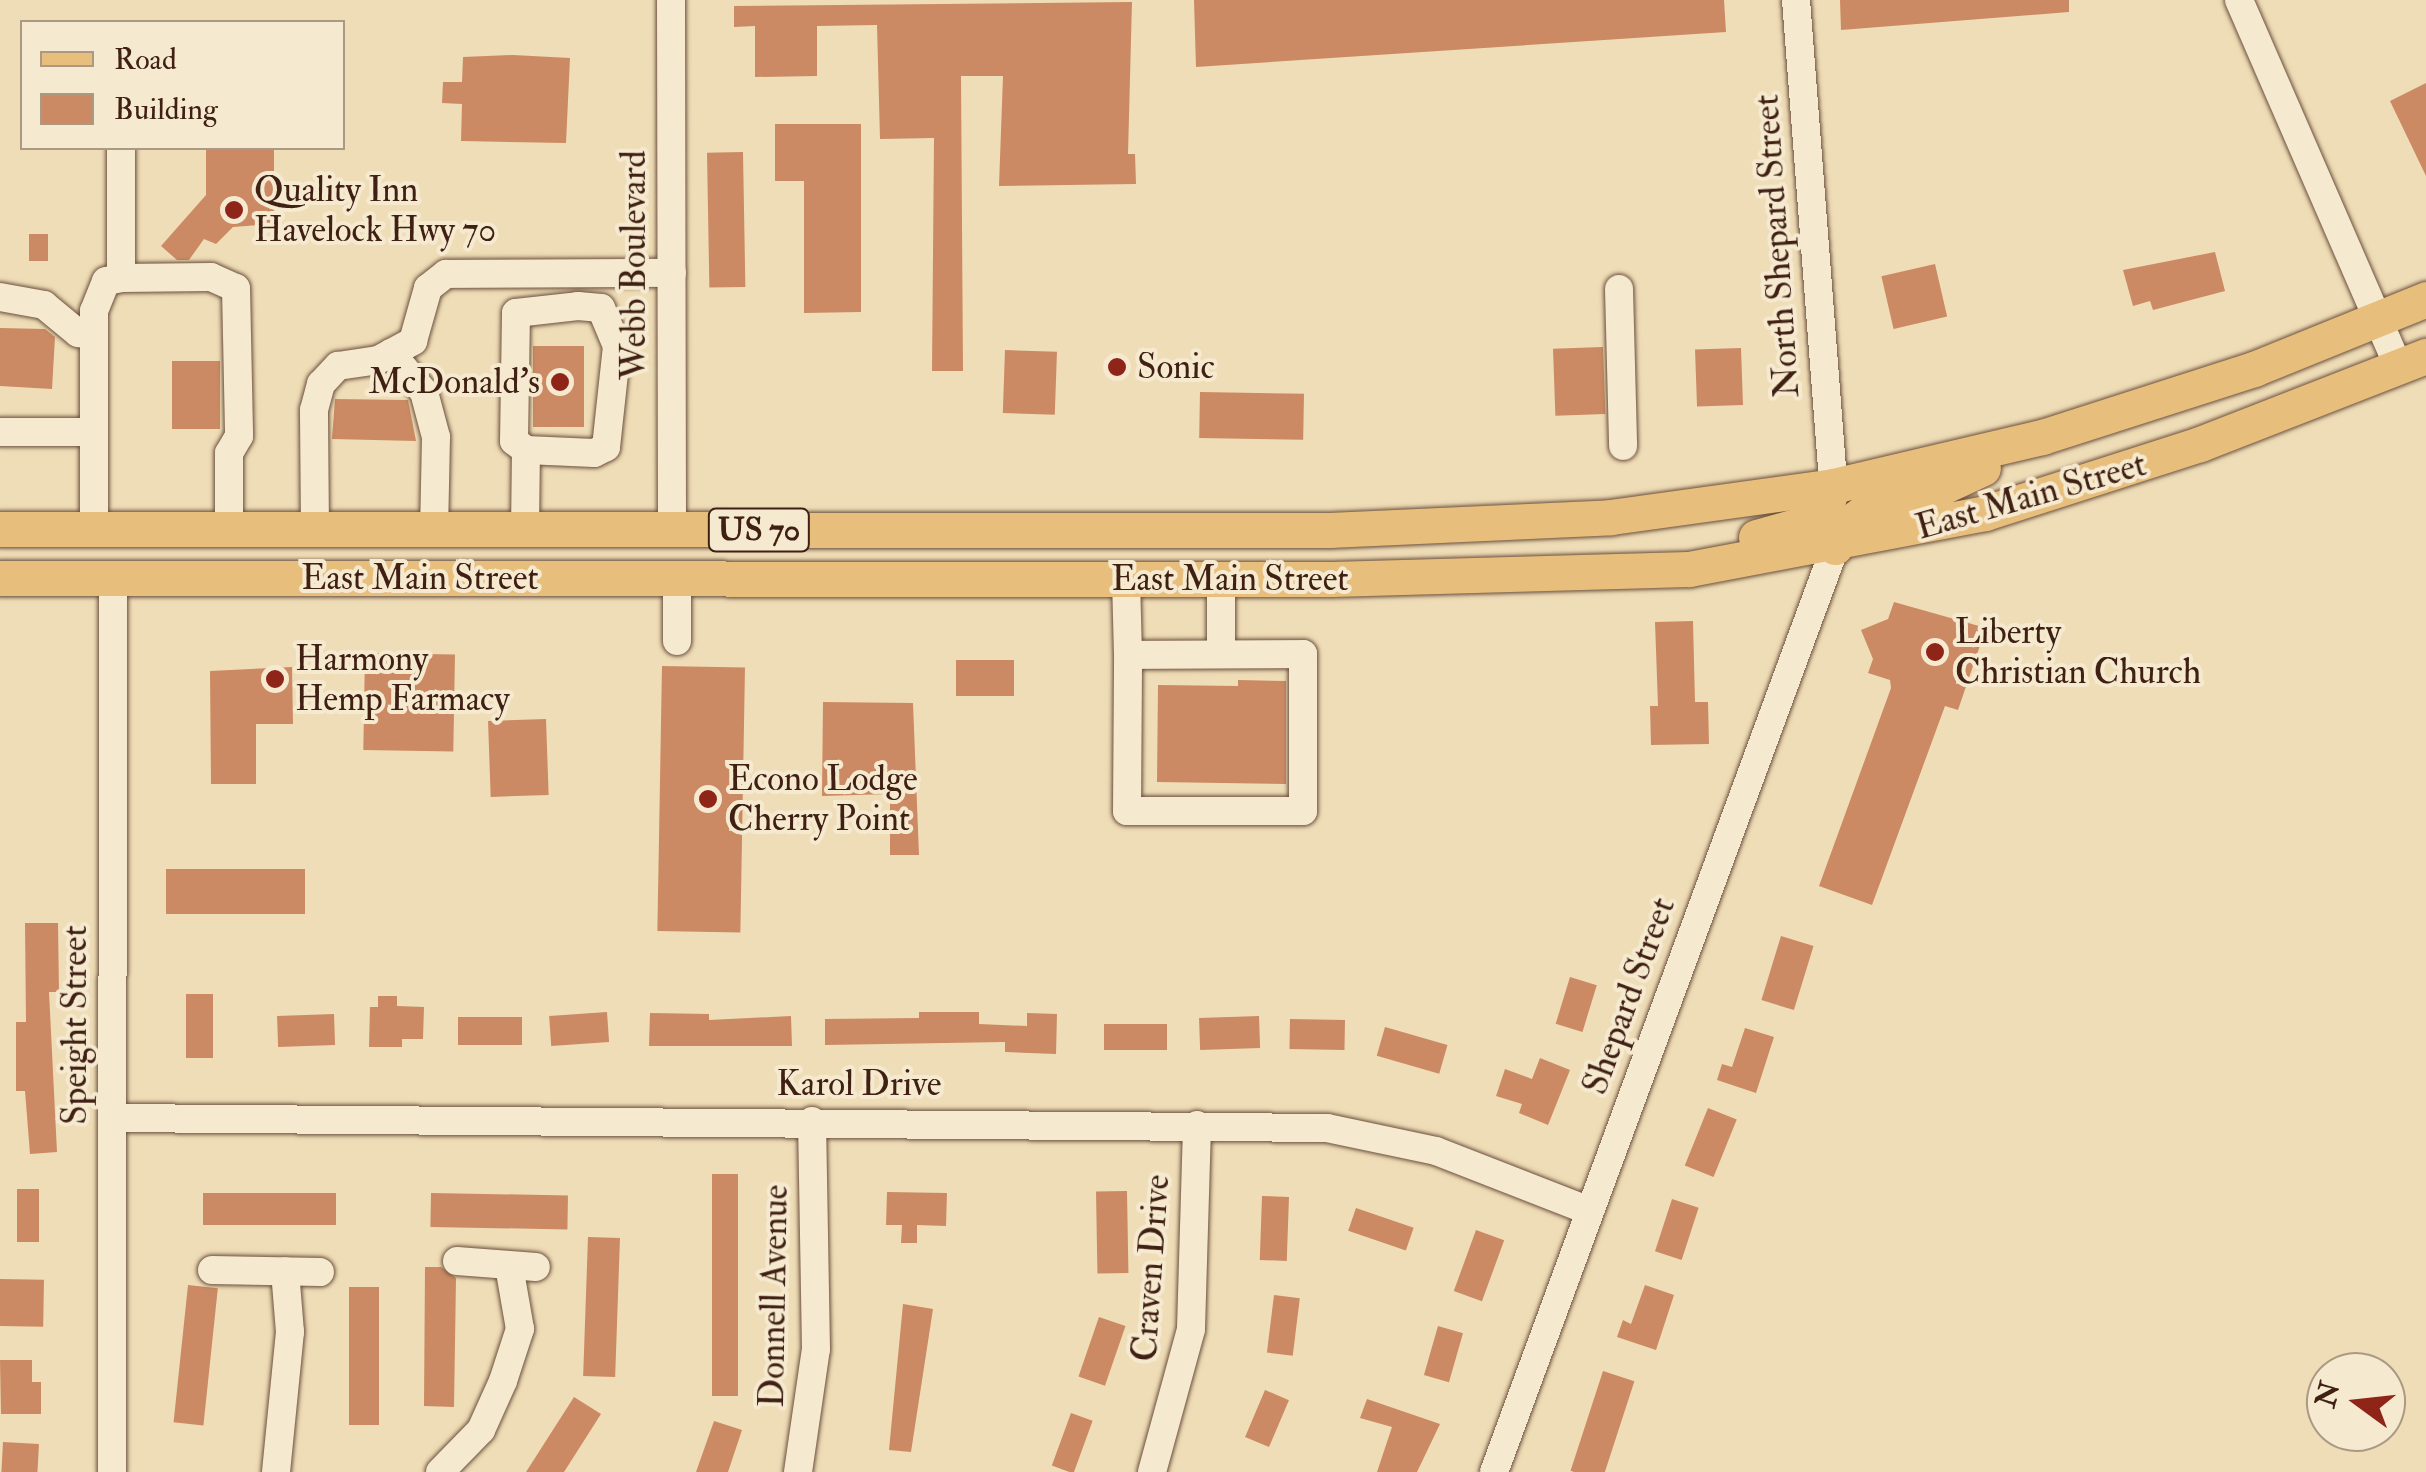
<!DOCTYPE html>
<html>
<head>
<meta charset="utf-8">
<style>
	body { margin:0 }
	#map { position:relative; width:2426px; height:1472px; overflow:hidden; background:#efddb7; font-family:"IM FELL Double Pica",serif }
	div>[style] { position:absolute }
	[style*='--x'] { left:calc(var(--x)*1px); top:calc(var(--y)*1px); width:calc(var(--w)*1px); rotate:calc(var(--a)*1deg) }
	.building>* { inset:0; background:#cb8a63; transform-origin:0 0 }
	.roads { filter:drop-shadow(0 0 2px #6b4f3c) drop-shadow(0 0 2px #6b4f3c) }
	.minor>* { height:28px; margin:-14px; padding:0 14px; transform-origin:14px; border-radius:14px; background:#f5e9d0 }
	.major>* { height:35px; margin:-17.5px; padding:0 17.5px; transform-origin:17.5px; border-radius:17.5px; background:#e8be7c }
	.dots>* { width:28px; height:28px; translate:-50% -50%; box-sizing:border-box; border:5px solid #f5e9d0; border-radius:50% }
	span { translate:-50% -50%; white-space:nowrap; text-align:center; line-height:1.15; -webkit-text-stroke:8px #f5e9d0; paint-order:stroke }
	.shield-label span { padding:2px 8px; background:#f5e9d0; border:2px solid; border-radius:8px; -webkit-text-stroke-width:0 }
	.shield-label { font-size:32px; color:#3f2013; font-weight:700 }
	.poi-label { font-size:35px; color:#3f2013 }
	.left { translate:0 -50%; text-align:left }
	.right { translate:-100% -50%; text-align:right }
	.street-label { font-size:35px; color:#3f2013 }
	.legend { position:absolute; left:20px; top:20px; width:325px; height:130px; box-sizing:border-box; background:#f5e9d0; border:2px solid #ac9984; margin:0; padding:12px 18px; list-style:none; font-size:30px; color:#3f2013 }
	.legend li { display:flex; align-items:center; gap:20px; height:50px }
	.legend b { width:50px; border:2px solid #ac9984 }
	.north { position:absolute; left:2306px; top:1352px; width:100px; height:100px; box-sizing:border-box; background:#f5e9d0; border:2px solid #ac9984; border-radius:50%; rotate:285deg; font-size:28px; font-weight:700; line-height:40px; text-align:center; color:#3f2013 }
	.north::after { content:''; display:block; margin:auto; width:35px; height:45px; background:#8f2418; clip-path:polygon(50% 0,100% 100%,50% 72%,0 100%) }
</style>
</head>
<body>
<div id="map">
	<div class="building">
		<i style="clip-path:polygon(1194px 0,1724px 0,1726px 32px,1196px 67px)"></i>
		<i style="clip-path:polygon(1840px 0,2069px 0,2069px 12px,1841px 30px)"></i>
		<i style="clip-path:polygon(1132px 2px,1128px 154px,1135px 154px,1136px 184px,999px 186px,1003px 76px,961px 76px,963px 371px,932px 371px,934px 138px,880px 139px,877px 25px,817px 26px,817px 76px,755px 77px,755px 26px,734px 27px,734px 6px)"></i>
		<i style="clip-path:polygon(513px 55px,570px 58px,566px 143px,461px 141px,462px 104px,442px 103px,443px 82px,462px 82px,463px 57px)"></i>
		<i style="clip-path:polygon(2426px 83px,2426px 176px,2390px 101px)"></i>
		<i style="clip-path:polygon(775px 124px,861px 124px,861px 312px,804px 313px,804px 181px,775px 181px)"></i>
		<i style="clip-path:polygon(206px 148px,274px 148px,274px 224px,233px 227px,216px 244px,204px 239px,189px 260px,177px 260px,161px 246px,206px 195px)"></i>
		<i style="left:743px;top:152px;width:135px;height:36px;rotate:89deg"></i>
		<i style="left:29px;top:234px;width:19px;height:27px"></i>
		<i style="clip-path:polygon(2215px 252px,2225px 291px,2153px 310px,2150px 301px,2133px 306px,2123px 270px)"></i>
		<i style="left:1935px;top:264px;width:54px;height:55px;rotate:77deg"></i>
		<i style="clip-path:polygon(0 328px,45px 329px,55px 337px,52px 389px,0 386px)"></i>
		<i style="left:533px;top:346px;width:51px;height:81px"></i>
		<i style="left:1603px;top:347px;width:67px;height:50px;rotate:88deg"></i>
		<i style="left:1741px;top:348px;width:57px;height:46px;rotate:88deg"></i>
		<i style="left:1005px;top:350px;width:52px;height:63px;rotate:2deg"></i>
		<i style="left:172px;top:361px;width:48px;height:68px"></i>
		<i style="left:1200px;top:392px;width:104px;height:46px;rotate:1deg"></i>
		<i style="clip-path:polygon(335px 399px,408px 400px,416px 441px,332px 439px)"></i>
		<i style="clip-path:polygon(1894px 602px,1986px 628px,1958px 710px,1945px 706px,1872px 905px,1819px 886px,1891px 688px,1890px 680px,1868px 673px,1873px 659px,1861px 630px,1888px 619px)"></i>
		<i style="clip-path:polygon(1693px 621px,1695px 702px,1708px 702px,1709px 744px,1651px 745px,1650px 706px,1658px 706px,1655px 622px)"></i>
		<i style="left:365px;top:653px;width:90px;height:97px;rotate:1deg"></i>
		<i style="left:1014px;top:660px;width:36px;height:58px;rotate:90deg"></i>
		<i style="left:662px;top:666px;width:83px;height:265px;rotate:1deg"></i>
		<i style="clip-path:polygon(292px 667px,293px 724px,256px 724px,256px 784px,211px 784px,210px 671px)"></i>
		<i style="clip-path:polygon(1238px 680px,1286px 681px,1286px 784px,1157px 782px,1158px 685px,1238px 686px)"></i>
		<i style="clip-path:polygon(823px 702px,913px 703px,919px 855px,890px 855px,890px 794px,822px 796px)"></i>
		<i style="left:546px;top:719px;width:76px;height:58px;rotate:88deg"></i>
		<i style="left:166px;top:869px;width:139px;height:45px"></i>
		<i style="clip-path:polygon(25px 923px,58px 923px,59px 992px,49px 992px,57px 1152px,30px 1154px,25px 1091px,16px 1091px,16px 1022px,26px 1022px)"></i>
		<i style="left:1781px;top:936px;width:34px;height:67px;rotate:17deg"></i>
		<i style="left:1570px;top:977px;width:28px;height:49px;rotate:17deg"></i>
		<i style="left:186px;top:994px;width:27px;height:64px"></i>
		<i style="clip-path:polygon(378px 996px,397px 996px,397px 1006px,424px 1007px,423px 1039px,402px 1039px,402px 1047px,369px 1047px,370px 1007px,378px 1007px)"></i>
		<i style="left:607px;top:1012px;width:30px;height:58px;rotate:86deg"></i>
		<i style="clip-path:polygon(919px 1012px,979px 1012px,979px 1024px,1027px 1026px,1027px 1013px,1057px 1014px,1056px 1054px,1005px 1052px,1005px 1042px,825px 1045px,825px 1019px,919px 1018px)"></i>
		<i style="clip-path:polygon(650px 1013px,709px 1014px,709px 1020px,791px 1016px,792px 1046px,649px 1046px)"></i>
		<i style="left:334px;top:1014px;width:31px;height:57px;rotate:88deg"></i>
		<i style="left:1259px;top:1016px;width:32px;height:60px;rotate:88deg"></i>
		<i style="left:458px;top:1017px;width:64px;height:28px"></i>
		<i style="left:1290px;top:1019px;width:55px;height:30px;rotate:1deg"></i>
		<i style="left:1104px;top:1024px;width:63px;height:26px"></i>
		<i style="left:1385px;top:1027px;width:65px;height:30px;rotate:16deg"></i>
		<i style="clip-path:polygon(1745px 1028px,1774px 1037px,1756px 1093px,1717px 1080px,1722px 1064px,1732px 1067px)"></i>
		<i style="clip-path:polygon(1540px 1058px,1570px 1070px,1548px 1125px,1519px 1113px,1522px 1104px,1496px 1096px,1505px 1069px,1532px 1079px)"></i>
		<i style="left:1708px;top:1108px;width:31px;height:62px;rotate:22deg"></i>
		<i style="left:712px;top:1174px;width:26px;height:222px"></i>
		<i style="left:17px;top:1189px;width:22px;height:53px"></i>
		<i style="left:1127px;top:1191px;width:82px;height:31px;rotate:89deg"></i>
		<i style="clip-path:polygon(887px 1192px,947px 1193px,946px 1226px,917px 1225px,917px 1243px,901px 1243px,902px 1225px,886px 1225px)"></i>
		<i style="left:203px;top:1193px;width:133px;height:32px"></i>
		<i style="left:431px;top:1193px;width:137px;height:34px;rotate:1deg"></i>
		<i style="left:1262px;top:1196px;width:27px;height:64px;rotate:2deg"></i>
		<i style="left:1672px;top:1199px;width:28px;height:55px;rotate:18deg"></i>
		<i style="left:1356px;top:1208px;width:61px;height:24px;rotate:19deg"></i>
		<i style="left:1476px;top:1230px;width:30px;height:65px;rotate:20deg"></i>
		<i style="left:588px;top:1237px;width:32px;height:139px;rotate:2deg"></i>
		<i style="clip-path:polygon(425px 1267px,441px 1267px,456px 1278px,454px 1407px,424px 1406px)"></i>
		<i style="left:0;top:1279px;width:44px;height:47px;rotate:1deg"></i>
		<i style="left:188px;top:1285px;width:30px;height:138px;rotate:6deg"></i>
		<i style="clip-path:polygon(1645px 1285px,1674px 1295px,1656px 1350px,1617px 1337px,1623px 1320px,1631px 1324px)"></i>
		<i style="left:349px;top:1287px;width:30px;height:138px"></i>
		<i style="left:1274px;top:1295px;width:26px;height:58px;rotate:7deg"></i>
		<i style="clip-path:polygon(903px 1304px,933px 1309px,911px 1452px,889px 1450px)"></i>
		<i style="left:1099px;top:1317px;width:28px;height:63px;rotate:19deg"></i>
		<i style="left:1438px;top:1326px;width:26px;height:51px;rotate:16deg"></i>
		<i style="clip-path:polygon(0 1360px,32px 1360px,32px 1382px,41px 1382px,41px 1414px,1px 1414px)"></i>
		<i style="left:1603px;top:1371px;width:33px;height:105px;rotate:18deg"></i>
		<i style="left:1265px;top:1390px;width:26px;height:51px;rotate:23deg"></i>
		<i style="clip-path:polygon(574px 1397px,601px 1414px,564px 1472px,526px 1472px)"></i>
		<i style="clip-path:polygon(1367px 1399px,1440px 1424px,1417px 1472px,1377px 1472px,1392px 1427px,1360px 1418px)"></i>
		<i style="left:1071px;top:1413px;width:23px;height:56px;rotate:20deg"></i>
		<i style="clip-path:polygon(714px 1421px,742px 1430px,728px 1472px,696px 1472px)"></i>
		<i style="left:3px;top:1442px;width:36px;height:30px;rotate:3deg"></i>
	</div>
	<div class="roads">
		<div class="minor">
			<i style="--x:671;--y:0;--w:530;--a:89.89"></i>
			<i style="--x:1796;--y:0;--w:487;--a:85.6"></i>
			<i style="--x:2239;--y:0;--w:401;--a:66.5"></i>
			<i style="--x:121;--y:148;--w:130;--a:90"></i>
			<i style="--x:121;--y:278;--w:90;--a:-0.6"></i>
			<i style="--x:211;--y:277;--w:27;--a:24"></i>
			<i style="--x:236;--y:288;--w:148;--a:88.8"></i>
			<i style="--x:239;--y:436;--w:20;--a:120"></i>
			<i style="--x:229;--y:453;--w:76;--a:90"></i>
			<i style="--x:1619;--y:289;--w:157;--a:88.5"></i>
			<i style="--x:0;--y:297;--w:45;--a:10.3"></i>
			<i style="--x:44;--y:305;--w:44;--a:39.5"></i>
			<i style="--x:78;--y:333;--w:16;--a:7"></i>
			<i style="--x:578;--y:306;--w:23;--a:5"></i>
			<i style="--x:601;--y:308;--w:41;--a:67.2"></i>
			<i style="--x:617;--y:346;--w:102;--a:96.2"></i>
			<i style="--x:606;--y:447;--w:13;--a:153"></i>
			<i style="--x:594;--y:453;--w:68;--a:-177.5"></i>
			<i style="--x:526;--y:450;--w:15;--a:-143"></i>
			<i style="--x:514;--y:441;--w:128;--a:-89.1"></i>
			<i style="--x:516;--y:313;--w:62;--a:-6.4"></i>
			<i style="--x:391;--y:353;--w:51;--a:49.8"></i>
			<i style="--x:424;--y:392;--w:47;--a:75.1"></i>
			<i style="--x:436;--y:437;--w:93;--a:91.2"></i>
			<i style="--x:0;--y:432;--w:94;--a:0"></i>
			<i style="--x:94;--y:529;--w:218;--a:-90"></i>
			<i style="--x:94;--y:311;--w:32;--a:-68"></i>
			<i style="--x:106;--y:281;--w:15;--a:-11"></i>
			<i style="--x:315;--y:530;--w:120;--a:-90.5"></i>
			<i style="--x:314;--y:410;--w:27;--a:-75"></i>
			<i style="--x:321;--y:384;--w:25;--a:-47"></i>
			<i style="--x:338;--y:366;--w:40;--a:-8.5"></i>
			<i style="--x:378;--y:360;--w:40;--a:-28"></i>
			<i style="--x:413;--y:341;--w:55;--a:-74.2"></i>
			<i style="--x:428;--y:288;--w:23;--a:-38"></i>
			<i style="--x:446;--y:274;--w:226;--a:-0.3"></i>
			<i style="--x:525;--y:530;--w:80;--a:-89.3"></i>
			<i style="--x:1126;--y:579;--w:76;--a:88.5"></i>
			<i style="--x:1221;--y:579;--w:75;--a:90"></i>
			<i style="--x:677;--y:641;--w:62;--a:-90"></i>
			<i style="--x:1303;--y:654;--w:157;--a:90"></i>
			<i style="--x:1303;--y:811;--w:176;--a:180"></i>
			<i style="--x:1127;--y:811;--w:156;--a:-89.6"></i>
			<i style="--x:1128;--y:655;--w:175;--a:-0.3"></i>
			<i style="--x:113;--y:1118;--w:1214;--a:0.47"></i>
			<i style="--x:1327;--y:1128;--w:111;--a:11.9"></i>
			<i style="--x:1436;--y:1151;--w:165;--a:21.3"></i>
			<i style="--x:457;--y:1261;--w:79;--a:4.3"></i>
			<i style="--x:212;--y:1270;--w:108;--a:1.1"></i>
			<i style="--x:112;--y:1472;--w:894;--a:-89.94"></i>
			<i style="--x:276;--y:1472;--w:141;--a:-84.3"></i>
			<i style="--x:290;--y:1332;--w:61;--a:-94.7"></i>
			<i style="--x:440;--y:1472;--w:59;--a:-45.7"></i>
			<i style="--x:481;--y:1430;--w:54;--a:-65.8"></i>
			<i style="--x:503;--y:1381;--w:55;--a:-71.9"></i>
			<i style="--x:520;--y:1329;--w:64;--a:-99.9"></i>
			<i style="--x:798;--y:1472;--w:124;--a:-81.7"></i>
			<i style="--x:816;--y:1349;--w:228;--a:-91"></i>
			<i style="--x:1152;--y:1472;--w:148;--a:-74.7"></i>
			<i style="--x:1191;--y:1329;--w:204;--a:-88.3"></i>
			<i style="--x:1494;--y:1472;--w:986;--a:-69.76"></i>
		</div>
		<div class="major">
			<i style="--x:0;--y:529;--w:1330;--a:0.04"></i>
			<i style="--x:1330;--y:530;--w:281;--a:-2.6"></i>
			<i style="--x:1611;--y:517;--w:224;--a:-7.9"></i>
			<i style="--x:1833;--y:486;--w:215;--a:-13.2"></i>
			<i style="--x:2042;--y:437;--w:223;--a:-17.8"></i>
			<i style="--x:2254;--y:369;--w:186;--a:-22.1"></i>
			<i style="--x:1756;--y:537;--w:67;--a:-15.5"></i>
			<i style="--x:1821;--y:519;--w:35;--a:-70"></i>
			<i style="--x:1835;--y:547;--w:28;--a:-60"></i>
			<i style="--x:1849;--y:523;--w:27;--a:-36"></i>
			<i style="--x:1871;--y:507;--w:65;--a:-14.3"></i>
			<i style="--x:1934;--y:491;--w:54;--a:-25.1"></i>
			<i style="--x:0;--y:578;--w:1331;--a:0.04"></i>
			<i style="--x:1331;--y:579;--w:358;--a:-1.6"></i>
			<i style="--x:1689;--y:569;--w:301;--a:-10.7"></i>
			<i style="--x:1985;--y:513;--w:226;--a:-17.8"></i>
			<i style="--x:2200;--y:444;--w:243;--a:-21.3"></i>
		</div>
	</div>
	<div class="dots">
		<i style="left:234px;top:210px;background:#8f2418"></i>
		<i style="left:1117px;top:367px;background:#8f2418"></i>
		<i style="left:560px;top:382px;background:#8f2418"></i>
		<i style="left:1935px;top:652px;background:#8f2418"></i>
		<i style="left:275px;top:679px;background:#8f2418"></i>
		<i style="left:708px;top:799px;background:#8f2418"></i>
	</div>
	<div class="shield-label">
		<span style="left:759px;top:530px">US 70</span>
	</div>
	<div class="poi-label">
		<span class="left" style="left:254px;top:210px">Quality Inn<br>Havelock Hwy 70</span>
		<span class="left" style="left:1137px;top:367px">Sonic</span>
		<span class="right" style="left:540px;top:382px">McDonald's</span>
		<span class="left" style="left:1955px;top:652px">Liberty<br>Christian Church</span>
		<span class="left" style="left:295px;top:679px">Harmony<br>Hemp Farmacy</span>
		<span class="left" style="left:728px;top:799px">Econo Lodge<br>Cherry Point</span>
	</div>
	<div class="street-label">
		<span style="left:1777px;top:246px;rotate:-94deg">North Shepard Street</span>
		<span style="left:634px;top:265px;rotate:-90deg">Webb Boulevard</span>
		<span style="left:2031px;top:496px;rotate:-16deg">East Main Street</span>
		<span style="left:420px;top:578px">East Main Street</span>
		<span style="left:1230px;top:579px">East Main Street</span>
		<span style="left:1629px;top:996px;rotate:-70deg">Shepard Street</span>
		<span style="left:75px;top:1025px;rotate:-90deg">Speight Street</span>
		<span style="left:859px;top:1084px">Karol Drive</span>
		<span style="left:1151px;top:1268px;rotate:-86deg">Craven Drive</span>
		<span style="left:774px;top:1296px;rotate:-89deg">Donnell Avenue</span>
	</div>
	<ul class="legend">
	<li><b style="height:12px;background:#e8be7c"></b>Road</li>
	<li><b style="height:28px;background:#cb8a63"></b>Building</li>
	</ul>
	<div class="north">N</div>
</div>
</body>
</html>
